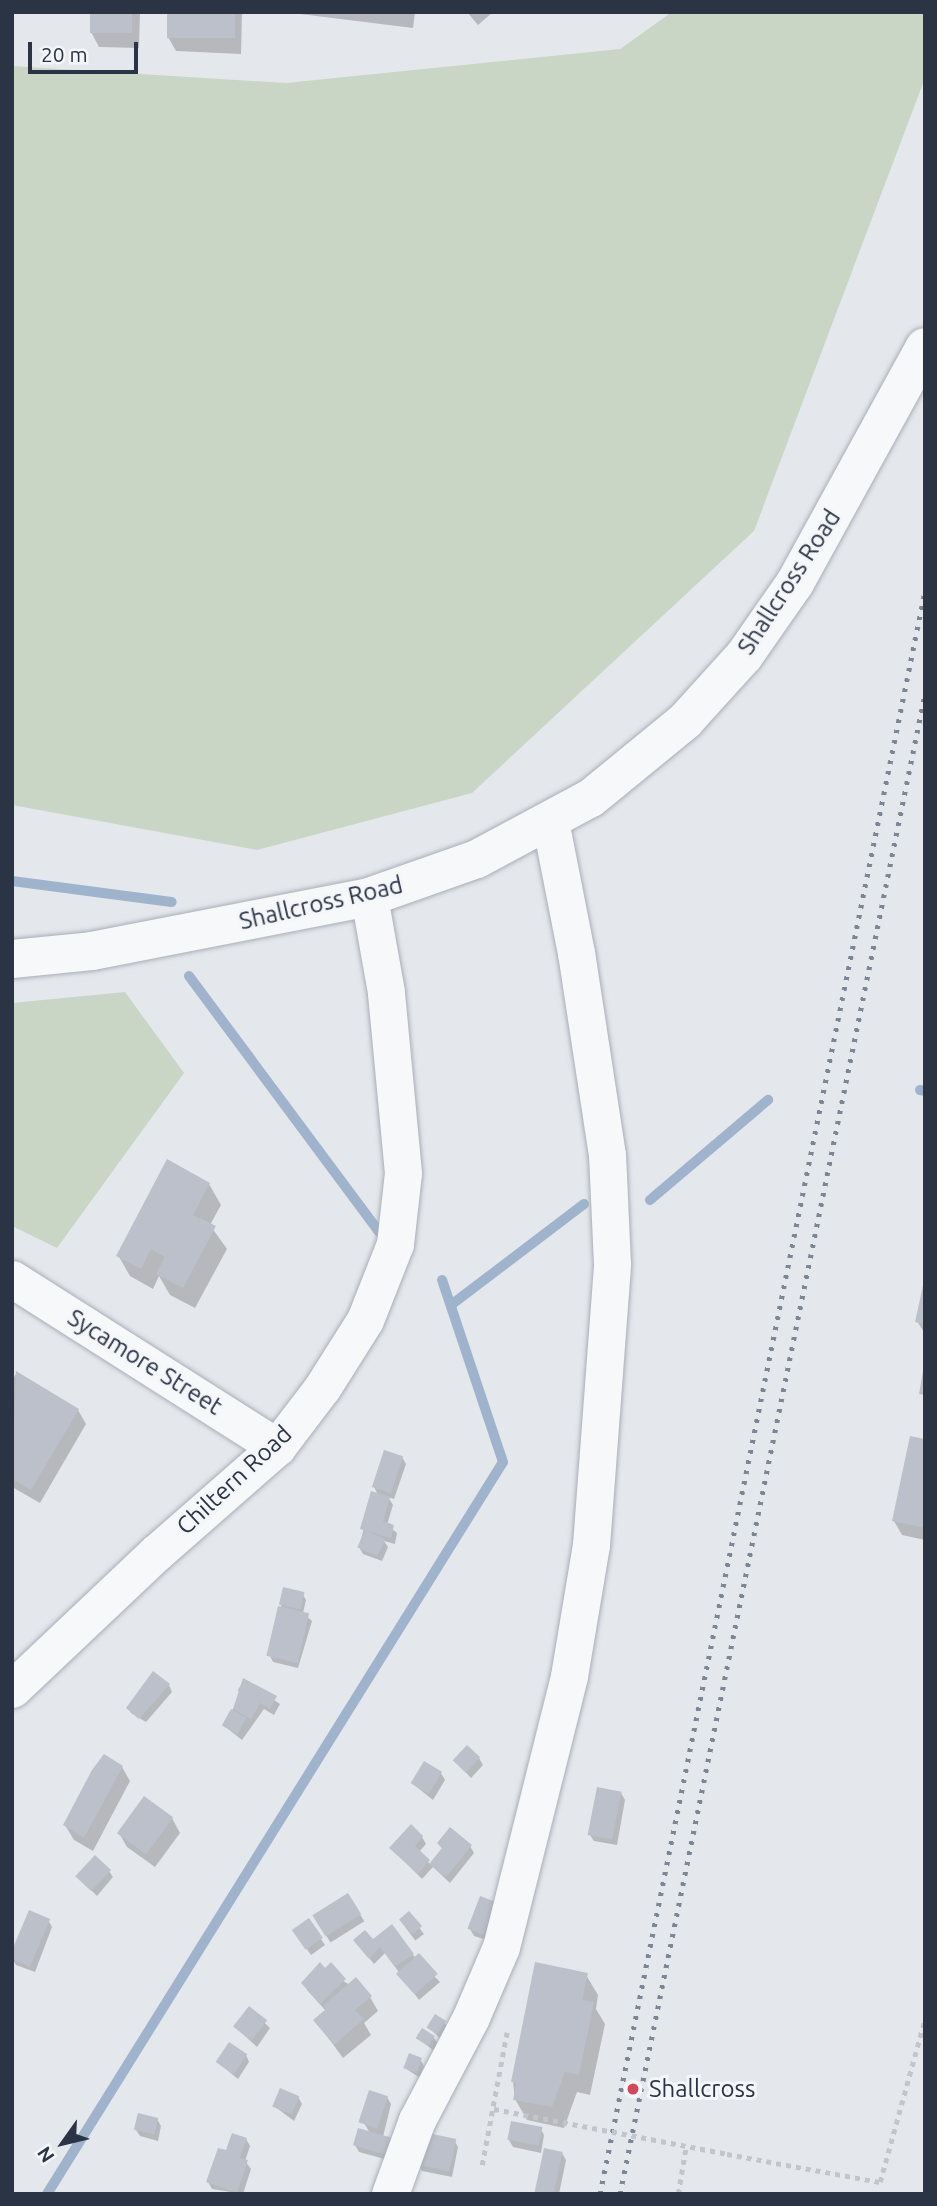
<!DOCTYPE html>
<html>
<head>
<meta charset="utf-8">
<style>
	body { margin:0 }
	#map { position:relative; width:937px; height:2206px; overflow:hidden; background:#e4e7ec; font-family:Ubuntu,sans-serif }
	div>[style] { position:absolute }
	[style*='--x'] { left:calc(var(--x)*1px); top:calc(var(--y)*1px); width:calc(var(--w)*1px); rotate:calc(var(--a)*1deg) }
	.green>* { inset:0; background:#c9d6c5 }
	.shadow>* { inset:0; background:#0003; transform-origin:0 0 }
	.stream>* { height:10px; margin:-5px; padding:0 5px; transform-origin:5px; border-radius:5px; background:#9fb4cc }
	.building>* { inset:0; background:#bbc0ca; transform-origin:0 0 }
	.path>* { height:4.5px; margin-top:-2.25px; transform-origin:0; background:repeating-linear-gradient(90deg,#c2c5cb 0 5px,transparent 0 10px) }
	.roads { filter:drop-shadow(0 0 2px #a9aeb7) drop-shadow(0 0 2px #a9aeb7) }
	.minor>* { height:37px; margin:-18.5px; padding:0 18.5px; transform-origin:18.5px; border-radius:18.5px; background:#f7f8fa }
	.tertiary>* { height:38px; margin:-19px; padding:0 19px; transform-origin:19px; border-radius:19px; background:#f7f8fa }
	.rail>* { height:5px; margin-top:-2.5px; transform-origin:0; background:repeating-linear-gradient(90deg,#7d8696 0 3.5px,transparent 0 10.5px) }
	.path-bridge>* { height:4.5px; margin-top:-2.25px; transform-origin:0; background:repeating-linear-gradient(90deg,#c2c5cb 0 5px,transparent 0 10px) }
	.dots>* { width:19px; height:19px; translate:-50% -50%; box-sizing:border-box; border:4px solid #f4f6f9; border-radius:50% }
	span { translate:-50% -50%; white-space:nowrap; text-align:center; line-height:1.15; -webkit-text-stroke:6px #f4f6f9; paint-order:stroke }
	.street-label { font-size:24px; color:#2b3445 }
	.poi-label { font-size:24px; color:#2b3445 }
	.left { translate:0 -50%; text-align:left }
	.frame { position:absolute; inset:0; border:14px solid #2b3445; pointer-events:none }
	.north { position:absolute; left:28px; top:2108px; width:70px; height:70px; -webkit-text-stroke:5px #f4f6f9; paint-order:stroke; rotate:236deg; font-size:19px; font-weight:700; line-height:28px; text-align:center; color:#2b3445 }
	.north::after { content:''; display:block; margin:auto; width:24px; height:32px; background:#2b3445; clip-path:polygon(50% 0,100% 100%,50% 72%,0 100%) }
	.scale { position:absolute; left:28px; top:42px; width:110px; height:32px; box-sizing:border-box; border:4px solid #2b3445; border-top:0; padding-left:9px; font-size:21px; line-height:24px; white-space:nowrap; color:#2b3445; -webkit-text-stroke:5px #f4f6f9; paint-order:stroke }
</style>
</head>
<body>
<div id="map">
	<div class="green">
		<i style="clip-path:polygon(672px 12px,925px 12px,925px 78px,754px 531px,472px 793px,257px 850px,12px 805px,12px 66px,286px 83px,620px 49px)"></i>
		<i style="clip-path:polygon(125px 992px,184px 1073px,57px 1248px,12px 1226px,12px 1003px)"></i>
	</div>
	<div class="shadow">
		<i style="clip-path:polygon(92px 12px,140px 12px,139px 48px,99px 47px,91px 32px)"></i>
		<i style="clip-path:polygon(168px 12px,242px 12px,241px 54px,176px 51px,168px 37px)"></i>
		<i style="clip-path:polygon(284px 12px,415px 12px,413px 28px)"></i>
		<i style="clip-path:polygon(467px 12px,493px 12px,478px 25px)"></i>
		<i style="clip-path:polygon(209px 1184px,221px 1205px,210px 1225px,227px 1249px,195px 1308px,170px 1295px,159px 1276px,153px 1289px,130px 1276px,118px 1255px)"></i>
		<i style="clip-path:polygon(925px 1284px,925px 1334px,917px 1321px)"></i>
		<i style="clip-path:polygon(16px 1374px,78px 1410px,86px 1424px,40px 1503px,12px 1487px,12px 1380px)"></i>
		<i style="clip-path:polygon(925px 1441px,925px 1540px,902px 1535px,894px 1521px)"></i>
		<i style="clip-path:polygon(402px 1457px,406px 1464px,394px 1499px,388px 1497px,393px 1505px,387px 1525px,397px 1533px,395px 1544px,384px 1541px,388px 1547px,382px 1561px,363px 1554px,359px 1547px,373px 1493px,378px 1495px,374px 1487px)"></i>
		<i style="clip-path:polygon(285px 1589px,302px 1593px,306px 1600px,303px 1613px,312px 1621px,298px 1668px,273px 1662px,270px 1656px)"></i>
		<i style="clip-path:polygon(244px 1680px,280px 1704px,274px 1715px,264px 1709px,242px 1740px,223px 1725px,241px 1696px,238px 1690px)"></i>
		<i style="clip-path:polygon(169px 1685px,172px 1692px,146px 1722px,131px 1713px,128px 1708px)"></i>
		<i style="clip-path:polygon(479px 1758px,483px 1765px,471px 1778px,455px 1761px)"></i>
		<i style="clip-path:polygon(122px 1767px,130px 1781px,93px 1851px,74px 1840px,65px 1825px)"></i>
		<i style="clip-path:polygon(441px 1773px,445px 1780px,433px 1800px,413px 1784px)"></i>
		<i style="clip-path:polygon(621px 1793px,625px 1800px,617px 1845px,594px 1841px,590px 1835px)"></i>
		<i style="clip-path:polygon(172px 1818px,180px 1833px,155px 1867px,127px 1847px,119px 1833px)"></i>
		<i style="clip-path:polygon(422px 1837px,426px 1844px,419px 1852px,431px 1865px,443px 1850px,439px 1843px,470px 1846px,474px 1853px,450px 1883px,433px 1867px,422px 1879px,391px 1848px)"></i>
		<i style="clip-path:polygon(109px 1871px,113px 1877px,97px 1896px,78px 1877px)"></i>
		<i style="left:348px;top:1895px;width:31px;height:40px;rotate:58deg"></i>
		<i style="clip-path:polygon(495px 1903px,487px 1940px,474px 1936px,470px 1929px)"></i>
		<i style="clip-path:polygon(30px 1913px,48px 1920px,52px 1927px,35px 1972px,16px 1965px,12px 1958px)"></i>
		<i style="left:409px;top:1914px;width:25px;height:11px;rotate:53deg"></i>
		<i style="clip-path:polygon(298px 1937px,321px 1939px,325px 1945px,311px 1955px)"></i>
		<i style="clip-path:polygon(355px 1941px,372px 1941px,412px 1954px,440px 1982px,419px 2000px,385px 1953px,374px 1964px)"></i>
		<i style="clip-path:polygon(325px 1970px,370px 1997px,378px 2011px,364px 2023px,371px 2035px,343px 2058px,316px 2021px,326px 2011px,307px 1990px)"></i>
		<i style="clip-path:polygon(586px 1975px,598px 1995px,596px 2009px,605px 2024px,590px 2095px,577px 2092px,564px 2128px,527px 2120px,515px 2099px,513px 2082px)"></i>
		<i style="clip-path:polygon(249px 2008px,270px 2028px,257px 2047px,235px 2027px)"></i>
		<i style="clip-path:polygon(444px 2022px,448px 2029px,442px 2040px,429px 2028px)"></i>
		<i style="clip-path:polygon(418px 2038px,434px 2038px,438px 2044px,434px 2051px)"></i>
		<i style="clip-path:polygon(246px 2055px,249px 2062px,238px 2079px,217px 2062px)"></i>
		<i style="clip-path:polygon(420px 2059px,424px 2066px,420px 2078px,405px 2068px)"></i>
		<i style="clip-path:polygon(298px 2097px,302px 2104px,294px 2121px,274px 2106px)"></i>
		<i style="clip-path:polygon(387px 2097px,391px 2104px,383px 2137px,392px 2161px,359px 2152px,355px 2145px,370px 2133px,364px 2123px)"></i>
		<i style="clip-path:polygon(157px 2119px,161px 2126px,158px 2141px,140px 2136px,136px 2130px)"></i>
		<i style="clip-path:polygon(540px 2128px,544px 2135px,541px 2153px,513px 2147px,509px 2140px)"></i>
		<i style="clip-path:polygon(246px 2139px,250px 2146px,245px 2161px,251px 2169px,243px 2194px,212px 2189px,208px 2182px,227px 2153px)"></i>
		<i style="clip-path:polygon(454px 2140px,458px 2147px,452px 2177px,422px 2171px,418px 2164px)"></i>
		<i style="clip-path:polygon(562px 2153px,566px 2160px,559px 2194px,536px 2194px)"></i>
	</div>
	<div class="stream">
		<i style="--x:12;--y:881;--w:161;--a:7.5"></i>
		<i style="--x:189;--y:976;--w:319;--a:53.4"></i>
		<i style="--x:920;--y:1090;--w:5;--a:11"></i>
		<i style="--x:650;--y:1200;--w:155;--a:-40.3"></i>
		<i style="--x:451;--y:1305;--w:167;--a:-37.2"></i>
		<i style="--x:47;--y:2194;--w:862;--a:-58.08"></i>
		<i style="--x:503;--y:1462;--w:192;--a:-108.5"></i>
	</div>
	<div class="building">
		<i style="left:90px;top:12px;width:42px;height:21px"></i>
		<i style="left:167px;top:12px;width:68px;height:26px"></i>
		<i style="clip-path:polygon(167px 1159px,210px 1183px,193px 1215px,216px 1226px,183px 1288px,156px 1274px,165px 1257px,151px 1249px,141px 1269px,116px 1256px)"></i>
		<i style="clip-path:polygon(924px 1281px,925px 1282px,925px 1324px,915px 1322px)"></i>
		<i style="clip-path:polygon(16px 1371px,79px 1409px,31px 1490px,12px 1479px)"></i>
		<i style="clip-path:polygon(923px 1371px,925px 1371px,925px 1395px,919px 1394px)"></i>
		<i style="clip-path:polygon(910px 1436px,925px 1439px,925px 1528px,892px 1521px)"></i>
		<i style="left:384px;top:1450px;width:20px;height:39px;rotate:18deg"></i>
		<i style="clip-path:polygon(371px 1491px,390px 1497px,383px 1521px,394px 1525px,391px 1538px,360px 1529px)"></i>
		<i style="left:365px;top:1530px;width:22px;height:19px;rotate:24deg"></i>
		<i style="left:283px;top:1587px;width:22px;height:18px;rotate:13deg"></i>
		<i style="left:278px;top:1606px;width:32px;height:51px;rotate:13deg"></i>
		<i style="clip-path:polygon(153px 1671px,170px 1684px,139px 1719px,126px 1708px)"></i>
		<i style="clip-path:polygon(243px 1678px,277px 1696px,270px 1709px,260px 1703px,251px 1719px,233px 1709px)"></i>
		<i style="left:231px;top:1709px;width:18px;height:19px;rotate:29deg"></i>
		<i style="left:467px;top:1745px;width:18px;height:21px;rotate:43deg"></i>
		<i style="clip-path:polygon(104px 1754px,123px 1766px,84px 1838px,63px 1825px,92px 1770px)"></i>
		<i style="left:424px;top:1761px;width:21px;height:26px;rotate:31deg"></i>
		<i style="left:597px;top:1787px;width:25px;height:49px;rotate:11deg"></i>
		<i style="left:144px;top:1796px;width:36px;height:46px;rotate:36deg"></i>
		<i style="clip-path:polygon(411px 1824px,423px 1836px,415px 1846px,430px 1860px,418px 1874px,389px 1848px)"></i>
		<i style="clip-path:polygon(450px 1827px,472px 1845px,446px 1877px,429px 1864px,442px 1848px,437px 1843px)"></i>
		<i style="left:95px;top:1855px;width:22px;height:29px;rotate:43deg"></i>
		<i style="left:348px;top:1893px;width:25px;height:42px;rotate:58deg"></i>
		<i style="left:480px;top:1896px;width:17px;height:35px;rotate:21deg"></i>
		<i style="left:29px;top:1910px;width:23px;height:52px;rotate:23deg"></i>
		<i style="left:409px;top:1911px;width:20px;height:13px;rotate:49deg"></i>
		<i style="left:309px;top:1918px;width:24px;height:21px;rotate:55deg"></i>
		<i style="clip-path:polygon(392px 1924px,414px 1954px,395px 1967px,380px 1947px,369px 1959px,353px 1940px,365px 1930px,373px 1939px)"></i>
		<i style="left:419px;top:1953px;width:28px;height:31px;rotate:48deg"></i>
		<i style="clip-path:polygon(320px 1962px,325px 1968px,331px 1962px,346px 1979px,320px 2004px,301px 1983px)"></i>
		<i style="clip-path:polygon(535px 1962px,588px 1973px,582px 2000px,594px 2002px,579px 2075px,565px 2072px,552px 2107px,513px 2100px,516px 2083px,511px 2082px)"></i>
		<i style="clip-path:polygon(356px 1977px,372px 1996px,355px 2010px,364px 2019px,334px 2045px,313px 2020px,326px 2009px,323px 2006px)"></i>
		<i style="left:249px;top:2006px;width:23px;height:26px;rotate:38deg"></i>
		<i style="left:435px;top:2014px;width:13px;height:16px;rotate:32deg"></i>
		<i style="left:422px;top:2028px;width:15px;height:12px;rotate:32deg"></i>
		<i style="left:229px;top:2042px;width:22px;height:24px;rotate:34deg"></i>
		<i style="left:409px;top:2053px;width:14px;height:16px;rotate:21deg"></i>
		<i style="left:280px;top:2088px;width:21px;height:20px;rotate:23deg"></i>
		<i style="left:369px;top:2090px;width:20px;height:34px;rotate:18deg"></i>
		<i style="left:138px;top:2113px;width:21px;height:17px;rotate:14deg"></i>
		<i style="left:511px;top:2121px;width:32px;height:19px;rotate:11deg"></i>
		<i style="left:358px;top:2128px;width:37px;height:18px;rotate:16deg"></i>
		<i style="left:423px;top:2132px;width:34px;height:33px;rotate:12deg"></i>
		<i style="clip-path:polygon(232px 2133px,247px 2138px,240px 2158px,248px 2160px,237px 2193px,206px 2182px,218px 2148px,226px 2150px)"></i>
		<i style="left:544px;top:2148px;width:19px;height:47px;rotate:12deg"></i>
	</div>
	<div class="path">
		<i style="--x:727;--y:2154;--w:156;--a:10.4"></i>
		<i style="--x:880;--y:2182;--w:169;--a:-74.6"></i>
		<i style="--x:482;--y:2165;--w:135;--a:-79.4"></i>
		<i style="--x:678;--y:2194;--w:49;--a:-80.5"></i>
	</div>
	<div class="roads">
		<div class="minor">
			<i style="--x:12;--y:1279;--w:314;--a:32.4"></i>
			<i style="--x:12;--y:1689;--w:198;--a:-43.4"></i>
			<i style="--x:156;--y:1553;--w:161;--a:-41.2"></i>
			<i style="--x:277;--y:1447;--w:74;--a:-52.7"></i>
			<i style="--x:322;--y:1388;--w:80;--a:-57.7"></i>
			<i style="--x:365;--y:1320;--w:82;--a:-68.5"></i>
			<i style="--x:395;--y:1244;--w:71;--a:-83.6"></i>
			<i style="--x:403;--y:1173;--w:182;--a:-95.4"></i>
			<i style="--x:386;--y:992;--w:97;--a:-100.1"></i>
			<i style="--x:390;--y:2194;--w:79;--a:-70"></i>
			<i style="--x:417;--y:2120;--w:116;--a:-62.3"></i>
			<i style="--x:471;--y:2017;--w:76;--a:-66.8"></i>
			<i style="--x:501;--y:1947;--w:279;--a:-75.9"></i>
			<i style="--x:569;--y:1676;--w:133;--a:-80.5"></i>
			<i style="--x:591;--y:1545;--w:282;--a:-85.7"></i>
			<i style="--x:612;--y:1264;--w:109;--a:-92.6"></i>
			<i style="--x:607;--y:1155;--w:204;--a:-98.7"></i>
			<i style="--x:576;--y:953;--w:135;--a:-101.1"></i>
		</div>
		<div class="tertiary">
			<i style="--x:12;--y:959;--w:80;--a:-5.7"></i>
			<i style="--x:92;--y:951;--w:282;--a:-11"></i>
			<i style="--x:369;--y:897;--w:114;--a:-19.4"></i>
			<i style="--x:477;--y:859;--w:129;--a:-28.2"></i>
			<i style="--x:591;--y:798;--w:122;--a:-39.3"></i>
			<i style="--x:685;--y:721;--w:88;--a:-47.8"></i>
			<i style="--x:744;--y:656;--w:89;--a:-55.1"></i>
			<i style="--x:795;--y:583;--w:269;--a:-61.2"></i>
		</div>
	</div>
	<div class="rail">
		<i style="--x:600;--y:2194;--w:1636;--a:-78.54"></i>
		<i style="--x:620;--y:2194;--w:1532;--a:-78.51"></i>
	</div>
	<div class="path-bridge">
		<i style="--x:494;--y:2109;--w:237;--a:10.9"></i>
	</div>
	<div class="dots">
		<i style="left:633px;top:2089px;background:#d1495b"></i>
	</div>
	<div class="street-label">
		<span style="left:789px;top:582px;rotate:-57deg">Shallcross Road</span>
		<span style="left:321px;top:903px;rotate:-13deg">Shallcross Road</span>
		<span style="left:145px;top:1362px;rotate:32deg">Sycamore Street</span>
		<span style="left:234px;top:1480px;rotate:-43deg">Chiltern Road</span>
	</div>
	<div class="poi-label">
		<span class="left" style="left:649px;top:2089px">Shallcross</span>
	</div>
	<div class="frame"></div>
	<div class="north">N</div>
	<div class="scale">20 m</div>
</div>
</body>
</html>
